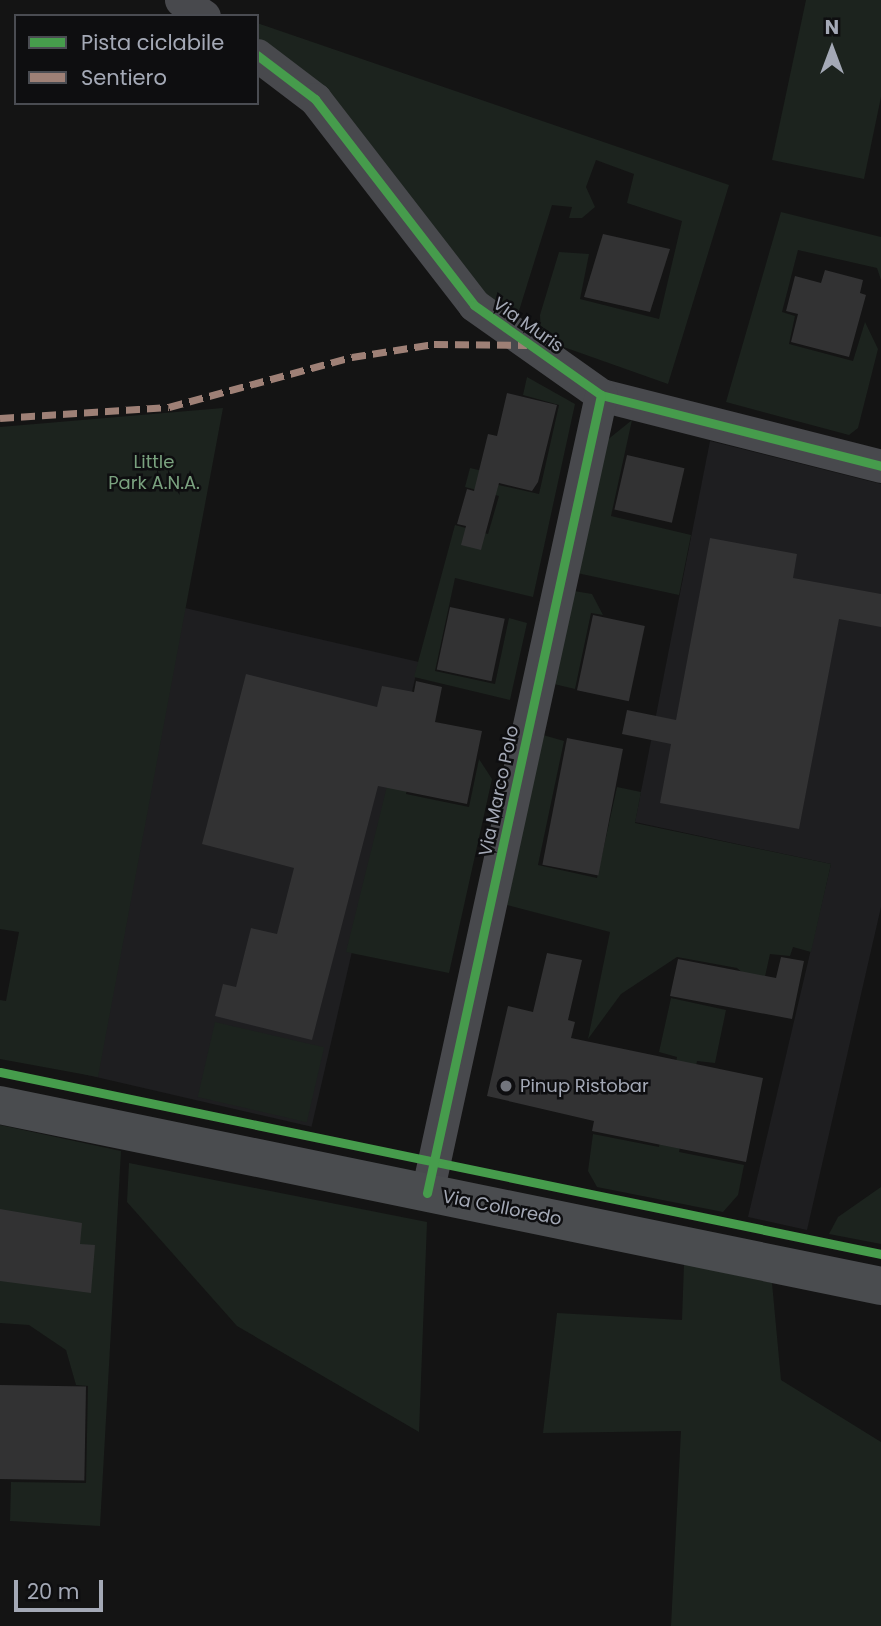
<!DOCTYPE html>
<html>
<head>
<meta charset="utf-8">
<style>
	body { margin:0 }
	#map { position:relative; width:881px; height:1626px; overflow:hidden; background:#141414; font-family:Poppins,sans-serif }
	div>[style] { position:absolute }
	[style*='--x'] { left:calc(var(--x)*1px); top:calc(var(--y)*1px); width:calc(var(--w)*1px); rotate:calc(var(--a)*1deg) }
	.built>* { inset:0; background:#1e1e20; transform-origin:0 0 }
	.green>* { inset:0; background:#1c231e; transform-origin:0 0 }
	.building>* { inset:0; background:#323233; transform-origin:0 0 }
	.minor>* { height:33px; margin:-16.5px; padding:0 16.5px; transform-origin:16.5px; border-radius:16.5px; background:#48494d }
	.major>* { height:38px; margin:-19px; padding:0 19px; transform-origin:19px; border-radius:19px; background:#4a4c4f }
	.quiet>* { height:7px; margin-top:-3.5px; transform-origin:0; background:repeating-linear-gradient(90deg,#9e8076 0 14px,transparent 0 21px) }
	.cycleway>* { height:9px; margin:-4.5px; padding:0 4.5px; transform-origin:4.5px; border-radius:4.5px; background:#469c4c }
	.dots>* { width:19px; height:19px; translate:-50% -50%; box-sizing:border-box; border:4px solid #0e0e10; border-radius:50% }
	span { translate:-50% -50%; white-space:nowrap; text-align:center; line-height:1.15; -webkit-text-stroke:5px #0e0e10; paint-order:stroke }
	.street-label { font-size:18px; color:#a4a9b6 }
	.park-label { font-size:18px; color:#7aa27f }
	.poi-label { font-size:18px; color:#a4a9b6 }
	.left { translate:0 -50%; text-align:left }
	.legend { position:absolute; left:14px; top:14px; width:245px; height:91px; box-sizing:border-box; background:#0e0e10; border:2px solid #4a4c52; margin:0; padding:9px 12px; list-style:none; font-size:21px; color:#a4a9b6 }
	.legend li { display:flex; align-items:center; gap:14px; height:35px }
	.legend b { width:35px; border:2px solid #4a4c52 }
	.north { position:absolute; left:797px; top:14px; width:70px; height:70px; -webkit-text-stroke:5px #0e0e10; paint-order:stroke; rotate:0deg; font-size:19px; font-weight:700; line-height:28px; text-align:center; color:#a4a9b6 }
	.north::after { content:''; display:block; margin:auto; width:24px; height:32px; background:#a4a9b6; clip-path:polygon(50% 0,100% 100%,50% 72%,0 100%) }
	.scale { position:absolute; left:14px; top:1580px; width:89px; height:32px; box-sizing:border-box; border:4px solid #a4a9b6; border-top:0; padding-left:9px; font-size:21px; line-height:24px; white-space:nowrap; color:#a4a9b6; -webkit-text-stroke:5px #0e0e10; paint-order:stroke }
</style>
</head>
<body>
<div id="map">
	<div class="built">
		<i style="clip-path:polygon(710px 441px,881px 484px,881px 907px,807px 1230px,748px 1217px,831px 864px,635px 822px)"></i>
		<i style="left:185px;top:608px;width:240px;height:477px;rotate:13deg"></i>
	</div>
	<div class="green">
		<i style="clip-path:polygon(806px 0,881px 0,881px 97px,864px 179px,772px 160px)"></i>
		<i style="clip-path:polygon(257px 23px,729px 185px,668px 384px,541px 339px,540px 315px,559px 252px,589px 254px,580px 299px,659px 319px,682px 221px,627px 203px,634px 174px,596px 160px,586px 187px,595px 207px,582px 218px,569px 218px,572px 207px,552px 205px,518px 314px,506px 321px,257px 41px)"></i>
		<i style="clip-path:polygon(781px 212px,881px 237px,881px 280px,877px 268px,798px 250px,782px 312px,795px 316px,789px 344px,853px 361px,865px 322px,878px 349px,858px 428px,849px 435px,726px 402px)"></i>
		<i style="clip-path:polygon(527px 377px,575px 404px,533px 597px,455px 578px,435px 671px,495px 684px,509px 618px,527px 623px,510px 700px,414px 677px,455px 525px,488px 534px,499px 496px,465px 487px,470px 468px,487px 472px,485px 482px,539px 494px,559px 405px,523px 395px)"></i>
		<i style="clip-path:polygon(223px 408px,98px 1077px,0 1059px,0 1000px,6px 1001px,19px 932px,0 929px,0 427px)"></i>
		<i style="clip-path:polygon(632px 420px,611px 516px,691px 535px,679px 595px,577px 573px,606px 441px)"></i>
		<i style="clip-path:polygon(574px 591px,592px 594px,603px 615px,591px 613px,575px 689px,554px 684px)"></i>
		<i style="clip-path:polygon(543px 735px,564px 741px,538px 865px,597px 878px,617px 787px,641px 792px,635px 823px,831px 864px,811px 952px,793px 947px,790px 956px,770px 954px,762px 990px,737px 968px,677px 957px,621px 994px,588px 1039px,610px 932px,507px 905px)"></i>
		<i style="clip-path:polygon(479px 759px,492px 779px,449px 973px,346px 952px,393px 762px,412px 766px,406px 794px,469px 807px)"></i>
		<i style="clip-path:polygon(671px 998px,726px 1010px,715px 1063px,697px 1061px,679px 1152px,744px 1165px,738px 1195px,723px 1212px,597px 1187px,588px 1171px,593px 1134px,659px 1147px,677px 1057px,659px 1052px)"></i>
		<i style="left:215px;top:1022px;width:112px;height:77px;rotate:13deg"></i>
		<i style="clip-path:polygon(0 1125px,121px 1151px,100px 1526px,10px 1521px,11px 1482px,86px 1483px,88px 1386px,76px 1385px,66px 1350px,29px 1325px,0 1323px)"></i>
		<i style="clip-path:polygon(129px 1163px,427px 1222px,419px 1432px,237px 1326px,127px 1202px)"></i>
		<i style="clip-path:polygon(881px 1187px,881px 1244px,829px 1234px,838px 1217px)"></i>
		<i style="clip-path:polygon(684px 1264px,772px 1283px,781px 1380px,881px 1442px,881px 1626px,671px 1626px,681px 1431px,543px 1433px,557px 1313px,682px 1320px)"></i>
	</div>
	<div class="building">
		<i style="clip-path:polygon(603px 234px,670px 249px,650px 312px,584px 297px)"></i>
		<i style="clip-path:polygon(825px 270px,863px 280px,860px 293px,866px 295px,849px 357px,791px 342px,798px 314px,786px 311px,795px 276px,821px 283px)"></i>
		<i style="clip-path:polygon(507px 393px,557px 405px,538px 482px,532px 491px,499px 483px,481px 550px,461px 545px,466px 526px,457px 524px,467px 489px,474px 491px,488px 434px,497px 436px)"></i>
		<i style="left:627px;top:455px;width:59px;height:56px;rotate:13deg"></i>
		<i style="clip-path:polygon(710px 538px,797px 554px,793px 578px,881px 594px,881px 627px,839px 619px,799px 829px,660px 803px,671px 744px,622px 734px,627px 710px,676px 720px)"></i>
		<i style="left:450px;top:607px;width:56px;height:64px;rotate:12deg"></i>
		<i style="left:593px;top:615px;width:53px;height:77px;rotate:12deg"></i>
		<i style="clip-path:polygon(246px 674px,377px 707px,382px 686px,414px 692px,416px 681px,442px 687px,435px 722px,482px 731px,467px 804px,378px 786px,312px 1040px,215px 1016px,223px 984px,236px 987px,251px 928px,277px 934px,294px 868px,202px 844px)"></i>
		<i style="left:567px;top:738px;width:57px;height:129px;rotate:11deg"></i>
		<i style="clip-path:polygon(547px 953px,582px 960px,568px 1020px,575px 1022px,571px 1038px,763px 1078px,746px 1162px,592px 1131px,594px 1121px,487px 1096px,508px 1006px,533px 1012px)"></i>
		<i style="clip-path:polygon(781px 957px,804px 961px,792px 1019px,670px 996px,678px 959px,776px 978px)"></i>
		<i style="clip-path:polygon(0 1209px,82px 1223px,80px 1244px,95px 1245px,91px 1293px,0 1281px)"></i>
		<i style="left:0;top:1385px;width:86px;height:94px;rotate:1deg"></i>
	</div>
	<div class="minor">
		<i style="--x:181;--y:0;--w:28;--a:35"></i>
		<i style="--x:257;--y:55;--w:73;--a:37.2"></i>
		<i style="--x:315;--y:99;--w:260;--a:52.3"></i>
		<i style="--x:474;--y:305;--w:156;--a:35.3"></i>
		<i style="--x:601;--y:395;--w:289;--a:14.2"></i>
		<i style="--x:427;--y:1193;--w:817;--a:-77.7"></i>
	</div>
	<div class="major">
		<i style="--x:0;--y:1105;--w:899;--a:11.61"></i>
	</div>
	<div class="quiet">
		<i style="--x:0;--y:418;--w:169;--a:-3.7"></i>
		<i style="--x:169;--y:407;--w:190;--a:-15.3"></i>
		<i style="--x:352;--y:357;--w:83;--a:-9"></i>
		<i style="--x:434;--y:344;--w:93;--a:0.6"></i>
	</div>
	<div class="cycleway">
		<i style="--x:257;--y:55;--w:73;--a:37.2"></i>
		<i style="--x:315;--y:99;--w:260;--a:52.3"></i>
		<i style="--x:474;--y:305;--w:156;--a:35.3"></i>
		<i style="--x:601;--y:395;--w:289;--a:14.2"></i>
		<i style="--x:0;--y:1072;--w:900;--a:11.67"></i>
		<i style="--x:427;--y:1193;--w:817;--a:-77.7"></i>
	</div>
	<div class="dots">
		<i style="left:506px;top:1086px;background:#72757d"></i>
	</div>
	<div class="street-label">
		<span style="left:528px;top:325px;rotate:35deg">Via Muris</span>
		<span style="left:499px;top:791px;rotate:-78deg">Via Marco Polo</span>
		<span style="left:502px;top:1208px;rotate:11deg">Via Colloredo</span>
	</div>
	<div class="park-label">
		<span style="left:154px;top:473px">Little<br>Park A.N.A.</span>
	</div>
	<div class="poi-label">
		<span class="left" style="left:520px;top:1086px">Pinup Ristobar</span>
	</div>
	<ul class="legend">
	<li><b style="height:9px;background:#469c4c"></b>Pista ciclabile</li>
	<li><b style="height:9px;background:#9e8076"></b>Sentiero</li>
	</ul>
	<div class="north">N</div>
	<div class="scale">20 m</div>
</div>
</body>
</html>
